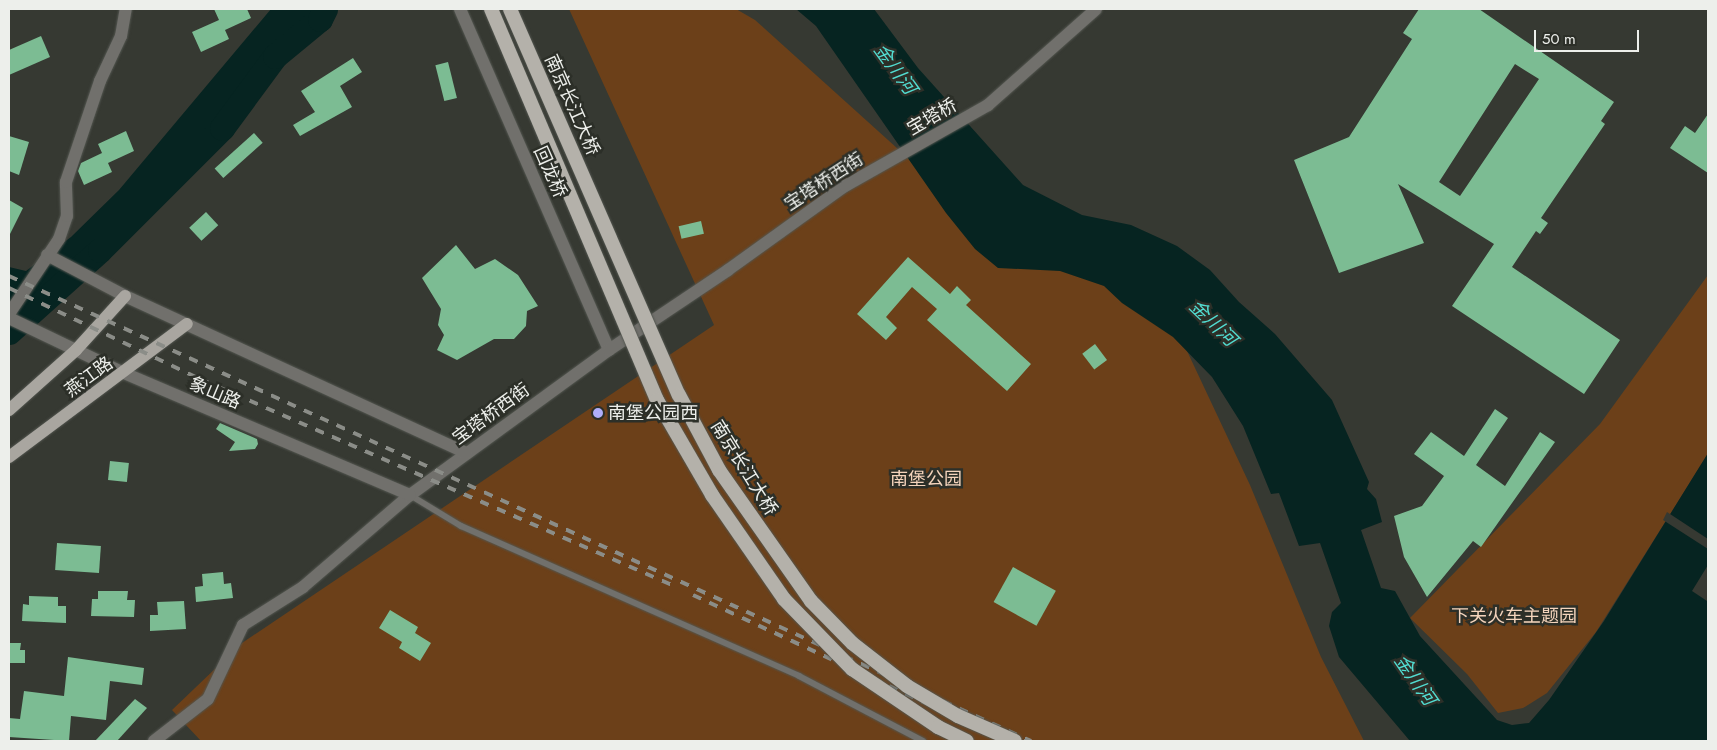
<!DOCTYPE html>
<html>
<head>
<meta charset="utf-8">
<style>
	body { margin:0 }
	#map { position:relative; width:1717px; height:750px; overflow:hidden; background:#363932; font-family:Jost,"Noto Sans SC",sans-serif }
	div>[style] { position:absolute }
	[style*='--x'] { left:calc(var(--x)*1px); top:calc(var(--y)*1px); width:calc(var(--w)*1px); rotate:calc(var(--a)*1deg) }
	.green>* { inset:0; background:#6c4019 }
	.water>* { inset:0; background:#062421 }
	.pier>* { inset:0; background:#363932 }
	.river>* { height:25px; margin:-12.5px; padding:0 12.5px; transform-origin:12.5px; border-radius:12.5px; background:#062421 }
	.building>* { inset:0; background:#7cbc93; transform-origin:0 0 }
	.roads { filter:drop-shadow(0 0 1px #535650) drop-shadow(0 0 1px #535650) }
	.service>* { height:6px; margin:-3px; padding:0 3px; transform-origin:3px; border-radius:3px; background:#71706c }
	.minor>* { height:12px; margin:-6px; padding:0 6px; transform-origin:6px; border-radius:6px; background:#71706c }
	.tertiary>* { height:12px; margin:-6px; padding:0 6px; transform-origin:6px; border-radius:6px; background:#71706c }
	.primary>* { height:12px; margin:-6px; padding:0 6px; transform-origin:6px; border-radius:6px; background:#a9a6a0 }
	.rail>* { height:4px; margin-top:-2px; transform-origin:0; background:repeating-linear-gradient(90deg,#8b8d88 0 9px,transparent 0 18px) }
	.bridges { filter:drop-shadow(0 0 1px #535650) drop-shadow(0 0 1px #535650) }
	.trunk-bridge>* { height:14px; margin:-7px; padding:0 7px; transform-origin:7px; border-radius:7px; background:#b4b1aa }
	.dots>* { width:14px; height:14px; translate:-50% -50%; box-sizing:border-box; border:2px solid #2c2f28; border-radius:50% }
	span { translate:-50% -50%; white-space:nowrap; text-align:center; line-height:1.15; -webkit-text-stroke:5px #2c2f28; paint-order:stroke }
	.street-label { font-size:18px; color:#edefeb }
	.poi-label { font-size:18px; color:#edefeb }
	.left { translate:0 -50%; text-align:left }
	.park-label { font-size:18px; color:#f4d4bc }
	.water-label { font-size:19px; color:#52dcd1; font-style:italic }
	.frame { position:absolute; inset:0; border:10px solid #edefeb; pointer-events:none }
	.scale { position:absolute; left:1534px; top:30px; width:105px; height:22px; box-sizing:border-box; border:2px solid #edefeb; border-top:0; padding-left:6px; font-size:15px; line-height:18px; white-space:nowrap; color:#edefeb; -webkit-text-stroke:4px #2c2f28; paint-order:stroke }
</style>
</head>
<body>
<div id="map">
	<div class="green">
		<i style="clip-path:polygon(569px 9px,736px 9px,755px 20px,939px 186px,1172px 319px,1250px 485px,1321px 657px,1364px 741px,201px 741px,172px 710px,242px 643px,714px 325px)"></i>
		<i style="clip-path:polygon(1708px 275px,1708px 454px,1596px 632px,1547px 693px,1523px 708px,1498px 713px,1467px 674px,1410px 618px,1600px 424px)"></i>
	</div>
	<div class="water">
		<i style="clip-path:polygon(271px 9px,318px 9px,183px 157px,9px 339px,9px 267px,26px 271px,71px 237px,119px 190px)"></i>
		<i style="clip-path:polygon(796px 9px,874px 9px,918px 68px,1023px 185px,1082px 215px,1131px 225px,1177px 246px,1210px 270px,1239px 302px,1275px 334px,1332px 400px,1369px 482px,1367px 489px,1376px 499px,1382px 522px,1361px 530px,1381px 588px,1395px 591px,1420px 636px,1497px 720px,1512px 725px,1529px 723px,1549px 700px,1604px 621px,1708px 453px,1708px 741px,1410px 741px,1339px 657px,1329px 626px,1332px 612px,1341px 603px,1320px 543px,1299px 546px,1279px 493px,1271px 494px,1243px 426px,1212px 377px,1173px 337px,1122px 303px,1104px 286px,1060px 271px,998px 268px,975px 249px,946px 213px,816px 26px)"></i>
	</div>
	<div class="pier">
		<i style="clip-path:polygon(1667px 512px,1708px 539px,1708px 549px,1663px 520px)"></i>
		<i style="clip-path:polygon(1708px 565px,1708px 600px,1707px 601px,1692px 591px)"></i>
	</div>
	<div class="river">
		<i style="--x:9;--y:332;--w:122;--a:-42"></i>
		<i style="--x:100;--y:250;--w:173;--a:-45"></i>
		<i style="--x:222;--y:128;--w:89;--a:-53.6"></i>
		<i style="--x:275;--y:56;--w:58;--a:-39.4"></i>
		<i style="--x:320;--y:19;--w:11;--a:-63"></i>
	</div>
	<div class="building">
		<i style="clip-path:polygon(214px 9px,247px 9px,251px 18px,225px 30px,229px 39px,201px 52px,192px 32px,219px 20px)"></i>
		<i style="clip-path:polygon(evenodd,1419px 9px,1479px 9px,1614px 102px,1601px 121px,1605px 124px,1541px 218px,1548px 223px,1540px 234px,1536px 231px,1512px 267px,1620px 340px,1584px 394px,1452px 306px,1494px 244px,1398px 184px,1424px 243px,1339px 273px,1294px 160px,1349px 137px,1412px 39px,1403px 33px,1419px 9px,1515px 64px,1539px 79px,1460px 196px,1439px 182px,1515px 64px)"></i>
		<i style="clip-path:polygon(41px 36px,50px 57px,9px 75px,9px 50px)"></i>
		<i style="clip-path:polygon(353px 58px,362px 72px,340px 86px,352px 107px,300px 136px,293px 125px,315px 112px,301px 91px)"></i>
		<i style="left:448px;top:62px;width:37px;height:13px;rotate:76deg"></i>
		<i style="clip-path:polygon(1708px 114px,1708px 173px,1670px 148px,1685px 126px,1695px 133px)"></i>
		<i style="clip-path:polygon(126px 131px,134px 151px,108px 163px,112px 172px,84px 185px,78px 171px,81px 163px,102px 153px,98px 144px)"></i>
		<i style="left:254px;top:133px;width:13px;height:53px;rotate:48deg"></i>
		<i style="clip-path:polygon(9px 136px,29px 142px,19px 175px,9px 171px)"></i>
		<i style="clip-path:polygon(9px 200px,23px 208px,9px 236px)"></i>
		<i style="left:206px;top:212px;width:18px;height:23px;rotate:47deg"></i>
		<i style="left:701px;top:221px;width:13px;height:23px;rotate:77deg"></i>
		<i style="clip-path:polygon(456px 245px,475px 269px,495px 259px,518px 275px,538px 306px,527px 311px,526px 326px,514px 339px,494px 339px,457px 360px,437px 350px,444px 335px,438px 325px,441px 309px,422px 278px)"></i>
		<i style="clip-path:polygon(908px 257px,950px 294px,957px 286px,971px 300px,966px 305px,1031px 364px,1007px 391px,927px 320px,937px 309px,912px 287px,886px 317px,897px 328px,886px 340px,857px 314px)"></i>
		<i style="left:1095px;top:344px;width:20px;height:16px;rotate:53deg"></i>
		<i style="clip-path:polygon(1495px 409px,1508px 418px,1476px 465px,1505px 486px,1540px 432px,1555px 442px,1481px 547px,1473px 541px,1427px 597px,1404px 557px,1394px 516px,1422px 506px,1444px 476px,1414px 454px,1431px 432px,1464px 456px)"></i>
		<i style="clip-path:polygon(220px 423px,257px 439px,258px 444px,255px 449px,229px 451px,235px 442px,216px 429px)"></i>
		<i style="left:110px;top:461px;width:19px;height:19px;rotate:6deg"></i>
		<i style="left:57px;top:543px;width:44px;height:27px;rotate:4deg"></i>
		<i style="left:1013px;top:567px;width:49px;height:40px;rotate:29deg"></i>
		<i style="clip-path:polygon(223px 572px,224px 584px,231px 583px,233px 598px,196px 602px,195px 587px,203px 586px,202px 574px)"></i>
		<i style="clip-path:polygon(98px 591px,128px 591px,127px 600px,135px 600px,134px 617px,91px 616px,92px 599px,98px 599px)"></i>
		<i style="clip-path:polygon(29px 596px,58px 597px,58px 606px,66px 606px,66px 623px,22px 621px,23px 604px,29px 605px)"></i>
		<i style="clip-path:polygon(184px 601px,186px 629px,150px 631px,150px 615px,158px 615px,157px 602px)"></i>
		<i style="clip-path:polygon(390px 610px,418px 627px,415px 633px,431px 643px,420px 661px,399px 648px,402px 642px,379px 628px)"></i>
		<i style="clip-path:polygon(9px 643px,21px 643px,20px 650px,25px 650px,25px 663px,9px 663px)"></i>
		<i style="clip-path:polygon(68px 657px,144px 668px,142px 685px,110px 681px,106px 720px,71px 716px,69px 741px,9px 737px,9px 718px,20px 719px,24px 691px,64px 696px)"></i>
		<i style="clip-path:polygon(135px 699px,147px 708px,117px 741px,95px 741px)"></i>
	</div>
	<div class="roads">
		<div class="service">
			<i style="--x:410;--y:495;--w:60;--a:31.3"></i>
			<i style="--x:461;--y:526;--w:370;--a:23.9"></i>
			<i style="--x:799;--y:676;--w:140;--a:27.7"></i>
		</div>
		<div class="minor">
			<i style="--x:460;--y:9;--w:372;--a:66.4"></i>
			<i style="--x:9;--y:314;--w:90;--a:-56.3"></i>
			<i style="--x:59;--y:239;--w:24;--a:-71"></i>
			<i style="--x:67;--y:216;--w:34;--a:-92"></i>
			<i style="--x:66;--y:182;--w:107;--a:-71.4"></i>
			<i style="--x:100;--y:81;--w:50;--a:-65"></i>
			<i style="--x:121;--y:36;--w:27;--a:-80"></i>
			<i style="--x:154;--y:741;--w:68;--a:-37.9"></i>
			<i style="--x:208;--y:699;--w:82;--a:-64.7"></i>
			<i style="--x:243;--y:625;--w:71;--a:-32.3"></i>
			<i style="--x:303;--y:587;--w:141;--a:-40.7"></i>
			<i style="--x:410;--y:495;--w:246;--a:-36.1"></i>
			<i style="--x:609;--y:350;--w:143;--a:-33.9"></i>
			<i style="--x:728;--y:270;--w:144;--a:-35.7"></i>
			<i style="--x:845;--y:186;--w:164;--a:-29.5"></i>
			<i style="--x:988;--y:105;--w:144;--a:-41.6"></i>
		</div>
		<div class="tertiary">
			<i style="--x:47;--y:255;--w:88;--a:27.7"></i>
			<i style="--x:125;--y:296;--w:376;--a:24.7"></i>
			<i style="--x:9;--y:318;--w:127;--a:25.6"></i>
			<i style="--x:124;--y:373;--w:311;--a:23.1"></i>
		</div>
		<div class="primary">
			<i style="--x:9;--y:410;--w:90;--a:-41.8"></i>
			<i style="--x:76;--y:350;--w:73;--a:-47.8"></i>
			<i style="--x:9;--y:457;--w:222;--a:-36.8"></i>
		</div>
	</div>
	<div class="rail">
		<i style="--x:9;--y:276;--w:1123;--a:24.47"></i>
		<i style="--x:9;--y:288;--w:212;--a:25.5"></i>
		<i style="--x:200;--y:379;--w:515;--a:23.58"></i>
		<i style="--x:693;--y:595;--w:347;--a:24.9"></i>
	</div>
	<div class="bridges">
		<div class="trunk-bridge">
			<i style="--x:491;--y:9;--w:425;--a:67"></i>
			<i style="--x:657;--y:400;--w:110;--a:59.9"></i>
			<i style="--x:712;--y:495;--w:126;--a:55.3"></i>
			<i style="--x:784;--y:599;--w:98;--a:45.8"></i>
			<i style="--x:852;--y:669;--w:104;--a:34"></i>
			<i style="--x:938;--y:727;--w:32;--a:26"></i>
			<i style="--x:510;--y:9;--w:421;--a:66.4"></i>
			<i style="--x:679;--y:395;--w:85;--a:61.9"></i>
			<i style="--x:719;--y:470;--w:160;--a:54.9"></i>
			<i style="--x:811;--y:601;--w:59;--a:45.7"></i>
			<i style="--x:852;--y:643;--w:70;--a:38"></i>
			<i style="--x:907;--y:686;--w:59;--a:30.5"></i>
			<i style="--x:958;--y:716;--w:62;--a:23.7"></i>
		</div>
	</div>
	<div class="dots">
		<i style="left:598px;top:413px;background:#afaefa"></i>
	</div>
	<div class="street-label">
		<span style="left:572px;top:105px;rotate:66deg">南京长江大桥</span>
		<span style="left:932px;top:117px;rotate:-30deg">宝塔桥</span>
		<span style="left:550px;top:172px;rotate:66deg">回龙桥</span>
		<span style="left:824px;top:182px;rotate:-33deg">宝塔桥西街</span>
		<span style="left:89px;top:377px;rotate:-36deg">燕江路</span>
		<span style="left:215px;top:393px;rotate:23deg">象山路</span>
		<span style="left:491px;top:414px;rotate:-36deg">宝塔桥西街</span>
		<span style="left:744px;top:468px;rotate:58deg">南京长江大桥</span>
	</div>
	<div class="poi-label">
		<span class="left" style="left:608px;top:413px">南堡公园西</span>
	</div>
	<div class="park-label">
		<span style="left:926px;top:479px">南堡公园</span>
		<span style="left:1514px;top:616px">下关火车主题园</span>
	</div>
	<div class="water-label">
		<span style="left:895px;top:69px;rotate:54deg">金川河</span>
		<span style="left:1213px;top:323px;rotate:44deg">金川河</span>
		<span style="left:1415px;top:680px;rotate:55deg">金川河</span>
	</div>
	<div class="frame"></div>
	<div class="scale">50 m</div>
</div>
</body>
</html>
